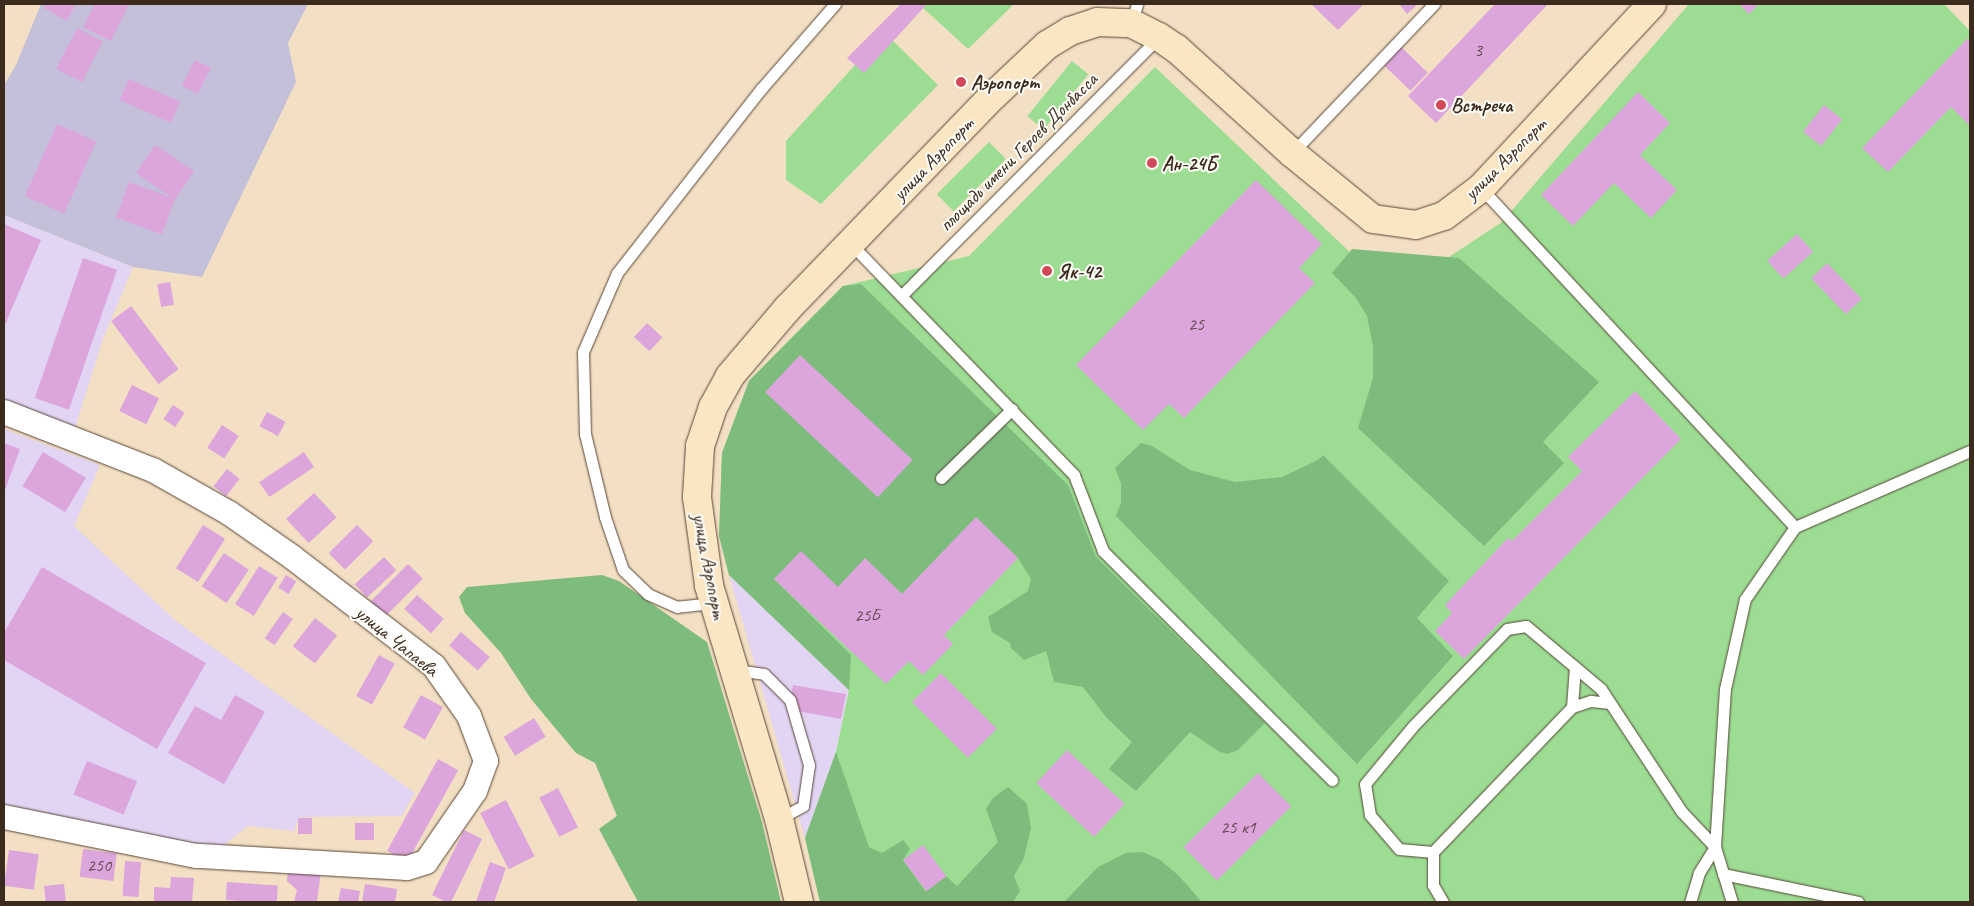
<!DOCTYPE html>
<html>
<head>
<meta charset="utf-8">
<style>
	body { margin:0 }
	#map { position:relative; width:1974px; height:906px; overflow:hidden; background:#f3dfc3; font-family:Caveat,sans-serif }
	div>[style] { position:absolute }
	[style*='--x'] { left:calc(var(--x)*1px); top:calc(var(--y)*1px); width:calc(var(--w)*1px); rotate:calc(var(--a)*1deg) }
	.built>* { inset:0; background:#e2d4f3 }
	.industrial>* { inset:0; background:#c5c0da }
	.green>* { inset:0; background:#9cdd93; transform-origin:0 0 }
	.forest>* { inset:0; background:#7dbc7d }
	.building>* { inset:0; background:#dca5dc; transform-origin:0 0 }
	.roads { filter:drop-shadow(0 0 1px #574537) drop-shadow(0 0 1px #574537) }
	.lane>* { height:11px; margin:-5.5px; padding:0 5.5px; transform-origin:5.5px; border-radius:5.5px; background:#fff }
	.street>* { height:24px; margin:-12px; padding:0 12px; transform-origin:12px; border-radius:12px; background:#fff }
	.secondary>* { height:28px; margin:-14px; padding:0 14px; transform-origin:14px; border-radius:14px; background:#fbe6c4 }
	.dots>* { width:14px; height:14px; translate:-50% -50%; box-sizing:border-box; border:2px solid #fdfcf7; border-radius:50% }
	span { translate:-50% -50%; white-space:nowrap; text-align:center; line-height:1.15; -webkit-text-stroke:4px #fdfcf7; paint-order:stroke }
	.number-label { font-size:18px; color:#63494e }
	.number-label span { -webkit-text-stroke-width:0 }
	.poi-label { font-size:20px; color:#3b2a1e; font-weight:700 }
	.left { translate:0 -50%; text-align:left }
	.street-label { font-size:20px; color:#3b2a1e }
	.frame { position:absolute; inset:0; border:5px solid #3b2a1e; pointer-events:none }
</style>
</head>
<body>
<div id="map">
	<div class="built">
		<i style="clip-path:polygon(4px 215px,133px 267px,103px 339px,74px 431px,4px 404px)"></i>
		<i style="clip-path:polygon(4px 429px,100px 465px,74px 526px,176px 621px,415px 793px,402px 816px,299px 817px,294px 831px,248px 826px,197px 866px,4px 804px)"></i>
		<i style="clip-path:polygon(729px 575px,849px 690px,836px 752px,805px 838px)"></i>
	</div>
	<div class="industrial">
		<i style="clip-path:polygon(41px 4px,308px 4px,288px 43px,296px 82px,202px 277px,133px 267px,4px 215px,4px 85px,16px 65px)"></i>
	</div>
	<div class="green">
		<i style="clip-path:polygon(924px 4px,1014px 4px,968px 49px,922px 7px)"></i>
		<i style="clip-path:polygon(1689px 4px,1944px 4px,1970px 31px,1970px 902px,820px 902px,805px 838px,836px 752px,849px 690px,729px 575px,719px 536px,722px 453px,749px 381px,843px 286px,969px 256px,1155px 67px,1354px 256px,1449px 257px,1502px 222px)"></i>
		<i style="clip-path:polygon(891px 39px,938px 85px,821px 204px,786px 180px,786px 141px,855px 65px)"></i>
		<i style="left:1072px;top:61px;width:21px;height:71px;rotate:39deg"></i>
		<i style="left:989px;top:142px;width:24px;height:74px;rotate:45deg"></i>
	</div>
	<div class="forest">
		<i style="clip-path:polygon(1352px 249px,1459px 258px,1599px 382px,1543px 442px,1564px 463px,1484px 546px,1358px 428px,1373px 378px,1373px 346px,1367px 316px,1356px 298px,1332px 273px)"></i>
		<i style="clip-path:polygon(861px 284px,1068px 485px,1096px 557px,1265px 723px,1238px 750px,1227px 754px,1218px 751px,1190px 732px,1136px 791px,1109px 769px,1132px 742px,1106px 717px,1083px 687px,1054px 682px,1046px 651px,1024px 660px,1011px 648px,1010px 643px,992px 632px,988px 617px,1028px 591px,1031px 579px,1018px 558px,976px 518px,902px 594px,865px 559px,838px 587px,774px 579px,851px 655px,849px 690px,729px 575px,719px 536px,722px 453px,749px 381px,843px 286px)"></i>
		<i style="clip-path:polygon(1141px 443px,1152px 446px,1190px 470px,1235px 482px,1282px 477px,1318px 460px,1323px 455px,1449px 581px,1417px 618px,1453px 656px,1357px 764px,1116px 516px,1121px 502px,1121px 483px,1115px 468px)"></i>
		<i style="clip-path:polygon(602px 575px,619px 581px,707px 642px,762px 822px,781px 902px,638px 902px,599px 829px,617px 816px,595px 763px,576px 753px,531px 699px,501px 653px,465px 613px,459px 597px,467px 587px)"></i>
		<i style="clip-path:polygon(836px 752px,869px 847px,882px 853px,903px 840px,910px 849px,903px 860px,925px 891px,946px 876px,957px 886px,998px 842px,986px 809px,993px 798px,1008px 787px,1027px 804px,1031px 828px,1024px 858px,1014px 876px,1020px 891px,1013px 902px,820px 902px,805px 838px)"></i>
		<i style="clip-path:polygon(1143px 852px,1160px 860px,1178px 875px,1202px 902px,1064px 902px,1098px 867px,1126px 853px)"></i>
	</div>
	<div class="building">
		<i style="clip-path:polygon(46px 4px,76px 4px,67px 21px,44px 8px)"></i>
		<i style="clip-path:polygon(95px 4px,129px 4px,111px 41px,83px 27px)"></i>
		<i style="clip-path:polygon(901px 4px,927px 4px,864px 73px,847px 58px)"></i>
		<i style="clip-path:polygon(1311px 4px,1364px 4px,1338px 30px)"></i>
		<i style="clip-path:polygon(1399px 4px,1418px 4px,1407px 14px)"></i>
		<i style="clip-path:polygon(1495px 4px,1548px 4px,1436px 123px,1408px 96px)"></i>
		<i style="clip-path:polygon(1739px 4px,1759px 4px,1749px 14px)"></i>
		<i style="left:77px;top:28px;width:29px;height:46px;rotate:27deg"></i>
		<i style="clip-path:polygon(1967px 39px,1970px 41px,1970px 126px,1951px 107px,1888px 172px,1862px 148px)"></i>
		<i style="left:1399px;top:45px;width:40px;height:25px;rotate:44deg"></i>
		<i style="left:195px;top:60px;width:18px;height:29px;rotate:27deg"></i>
		<i style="left:129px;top:79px;width:56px;height:23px;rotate:24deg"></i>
		<i style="clip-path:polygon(1638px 92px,1670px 123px,1640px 155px,1677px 190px,1651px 218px,1614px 183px,1573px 226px,1541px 195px)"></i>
		<i style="left:1824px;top:105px;width:23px;height:34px;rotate:38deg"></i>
		<i style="left:57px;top:124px;width:43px;height:79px;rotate:24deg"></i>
		<i style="left:155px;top:145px;width:47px;height:34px;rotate:34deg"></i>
		<i style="clip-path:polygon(1256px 180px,1322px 244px,1299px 268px,1315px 283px,1184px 418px,1169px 404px,1143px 430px,1076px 365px)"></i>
		<i style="left:129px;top:182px;width:49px;height:38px;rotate:20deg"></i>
		<i style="clip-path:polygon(4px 224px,41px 240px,4px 327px)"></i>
		<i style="left:1797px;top:234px;width:24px;height:40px;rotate:48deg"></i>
		<i style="left:83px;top:258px;width:36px;height:148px;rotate:19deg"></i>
		<i style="left:1827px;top:263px;width:50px;height:22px;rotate:46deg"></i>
		<i style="left:170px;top:282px;width:23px;height:13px;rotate:80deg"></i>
		<i style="left:131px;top:306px;width:79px;height:25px;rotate:53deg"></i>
		<i style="left:647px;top:323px;width:21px;height:19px;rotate:43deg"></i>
		<i style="left:800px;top:355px;width:154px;height:51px;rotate:43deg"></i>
		<i style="left:132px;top:385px;width:30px;height:29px;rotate:26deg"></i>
		<i style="clip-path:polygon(1635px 391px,1681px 439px,1464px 659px,1435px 631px,1452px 613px,1445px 605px,1508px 538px,1512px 541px,1582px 471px,1568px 457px)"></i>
		<i style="left:173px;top:405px;width:14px;height:17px;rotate:34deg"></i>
		<i style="left:267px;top:412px;width:21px;height:16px;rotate:28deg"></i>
		<i style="left:222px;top:425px;width:20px;height:27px;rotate:33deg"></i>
		<i style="clip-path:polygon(4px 443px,20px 449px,4px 493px)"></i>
		<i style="left:43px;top:452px;width:50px;height:40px;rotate:31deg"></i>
		<i style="left:304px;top:452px;width:18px;height:54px;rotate:56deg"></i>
		<i style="left:227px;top:469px;width:16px;height:22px;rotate:38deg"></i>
		<i style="left:314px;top:493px;width:33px;height:38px;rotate:47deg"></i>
		<i style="clip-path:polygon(976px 517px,1018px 558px,944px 635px,953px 644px,923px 675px,909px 661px,886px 684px,774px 579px,801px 551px,838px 587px,865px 558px,902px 594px)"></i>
		<i style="left:203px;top:525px;width:26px;height:51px;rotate:32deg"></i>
		<i style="left:357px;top:525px;width:23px;height:40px;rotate:45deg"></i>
		<i style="left:224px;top:553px;width:30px;height:40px;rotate:34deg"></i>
		<i style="left:384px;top:557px;width:18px;height:40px;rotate:47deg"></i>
		<i style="left:408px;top:564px;width:21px;height:55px;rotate:45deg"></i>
		<i style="left:259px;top:566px;width:22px;height:45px;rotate:32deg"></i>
		<i style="clip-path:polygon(42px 567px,206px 663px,157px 749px,4px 660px,4px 633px)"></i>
		<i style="left:286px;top:575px;width:12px;height:15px;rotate:31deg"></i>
		<i style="left:417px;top:595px;width:36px;height:19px;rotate:42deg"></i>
		<i style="left:283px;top:612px;width:12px;height:32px;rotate:35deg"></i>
		<i style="left:315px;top:618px;width:28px;height:36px;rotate:38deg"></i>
		<i style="left:461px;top:632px;width:38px;height:18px;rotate:41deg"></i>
		<i style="left:379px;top:655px;width:18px;height:47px;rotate:29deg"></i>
		<i style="left:941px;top:673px;width:79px;height:41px;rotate:45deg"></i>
		<i style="clip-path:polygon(793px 685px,846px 694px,841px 719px,797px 711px,790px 700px)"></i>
		<i style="clip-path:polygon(235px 695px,265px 712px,224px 784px,168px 753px,195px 706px,221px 720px)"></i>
		<i style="left:421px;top:695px;width:25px;height:37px;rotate:29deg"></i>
		<i style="left:534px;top:718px;width:22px;height:36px;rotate:58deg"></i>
		<i style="left:1067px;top:750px;width:79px;height:45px;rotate:43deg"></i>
		<i style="left:438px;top:759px;width:23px;height:105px;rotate:29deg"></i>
		<i style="left:87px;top:761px;width:54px;height:36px;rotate:22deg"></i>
		<i style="left:1258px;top:773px;width:47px;height:105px;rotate:45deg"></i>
		<i style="left:558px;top:788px;width:44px;height:21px;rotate:63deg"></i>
		<i style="left:506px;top:800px;width:63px;height:29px;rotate:63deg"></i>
		<i style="left:312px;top:818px;width:16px;height:14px;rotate:90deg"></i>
		<i style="left:355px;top:823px;width:19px;height:17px"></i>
		<i style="clip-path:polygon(464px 830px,482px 839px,451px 902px,446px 902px,432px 895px)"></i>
		<i style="left:923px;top:845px;width:39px;height:25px;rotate:53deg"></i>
		<i style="left:83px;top:849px;width:34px;height:28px;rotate:7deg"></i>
		<i style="left:9px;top:850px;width:30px;height:36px;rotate:8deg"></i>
		<i style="left:125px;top:861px;width:16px;height:35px;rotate:4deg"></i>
		<i style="clip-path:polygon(490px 862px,506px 868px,494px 902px,476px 902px)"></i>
		<i style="clip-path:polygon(288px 869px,321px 871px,317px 902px,294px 902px,297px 890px,287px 881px)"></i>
		<i style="clip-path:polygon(171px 877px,194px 878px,192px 902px,154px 902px,154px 887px,170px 888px)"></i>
		<i style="left:227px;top:882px;width:51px;height:18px;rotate:4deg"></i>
		<i style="left:64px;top:884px;width:18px;height:20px;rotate:84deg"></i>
		<i style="clip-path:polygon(365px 884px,397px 889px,395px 902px,362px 902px)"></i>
		<i style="clip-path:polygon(341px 888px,360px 891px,358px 902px,338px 902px)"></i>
	</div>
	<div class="roads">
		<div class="lane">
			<i style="--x:1131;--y:23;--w:20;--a:-72"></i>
			<i style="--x:1292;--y:153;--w:206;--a:-46.4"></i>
			<i style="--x:1481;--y:188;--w:462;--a:47.2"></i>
			<i style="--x:1795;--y:527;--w:191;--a:-23.5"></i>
			<i style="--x:851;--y:244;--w:321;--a:46"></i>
			<i style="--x:1074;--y:475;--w:81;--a:69.1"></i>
			<i style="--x:1103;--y:551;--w:324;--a:45"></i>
			<i style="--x:903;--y:294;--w:363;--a:-45.1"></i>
			<i style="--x:941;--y:478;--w:99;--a:-44.2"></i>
			<i style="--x:713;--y:603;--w:36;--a:174"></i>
			<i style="--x:677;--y:607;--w:32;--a:-156"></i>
			<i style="--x:648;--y:594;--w:35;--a:-136"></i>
			<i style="--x:623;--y:570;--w:56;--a:-108.8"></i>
			<i style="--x:605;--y:517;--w:85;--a:-103.5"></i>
			<i style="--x:585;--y:434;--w:82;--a:-91.4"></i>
			<i style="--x:583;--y:352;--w:86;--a:-66.7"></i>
			<i style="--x:617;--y:273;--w:234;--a:-52"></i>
			<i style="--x:761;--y:89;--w:113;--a:-49"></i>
			<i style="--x:1575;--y:667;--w:40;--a:94.3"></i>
			<i style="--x:1572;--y:707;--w:201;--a:133.8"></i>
			<i style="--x:1433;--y:852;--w:34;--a:-175"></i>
			<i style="--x:1399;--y:849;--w:45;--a:-130.5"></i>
			<i style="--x:1370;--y:815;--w:31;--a:-99"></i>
			<i style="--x:1365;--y:784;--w:75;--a:-50.4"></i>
			<i style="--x:1413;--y:726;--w:135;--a:-45.9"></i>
			<i style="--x:1507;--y:629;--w:19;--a:-9"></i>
			<i style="--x:1526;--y:626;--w:98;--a:40"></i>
			<i style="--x:1601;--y:689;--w:146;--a:56.7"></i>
			<i style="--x:1681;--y:811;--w:50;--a:46.6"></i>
			<i style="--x:1715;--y:847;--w:31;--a:122"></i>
			<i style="--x:1699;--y:873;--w:30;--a:107"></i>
			<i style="--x:736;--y:670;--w:28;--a:8"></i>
			<i style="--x:764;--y:674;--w:37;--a:45"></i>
			<i style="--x:790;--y:700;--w:68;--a:73.7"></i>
			<i style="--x:809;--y:765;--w:41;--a:98.3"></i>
			<i style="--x:803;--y:806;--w:27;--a:152"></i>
			<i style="--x:1572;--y:707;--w:20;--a:-18"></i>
			<i style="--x:1591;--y:701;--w:19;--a:6"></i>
			<i style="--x:1433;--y:852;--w:33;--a:90"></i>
			<i style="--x:1433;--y:885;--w:20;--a:60"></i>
			<i style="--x:1723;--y:874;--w:138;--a:11.7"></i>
			<i style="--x:1732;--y:902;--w:58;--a:-107.2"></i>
			<i style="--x:1715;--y:847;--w:158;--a:-86.4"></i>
			<i style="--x:1725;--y:689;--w:92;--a:-77.5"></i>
			<i style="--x:1745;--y:599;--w:88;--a:-55.2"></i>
		</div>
		<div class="street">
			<i style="--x:4;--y:412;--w:160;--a:21.3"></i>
			<i style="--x:153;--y:470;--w:87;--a:29.5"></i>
			<i style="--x:229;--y:513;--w:77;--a:34.9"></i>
			<i style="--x:292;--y:557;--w:179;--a:37.5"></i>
			<i style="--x:434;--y:666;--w:61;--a:55"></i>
			<i style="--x:469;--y:716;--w:48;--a:69.3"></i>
			<i style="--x:486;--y:761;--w:32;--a:110"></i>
			<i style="--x:475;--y:791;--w:86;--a:124.6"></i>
			<i style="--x:426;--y:862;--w:20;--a:162"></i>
			<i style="--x:407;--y:868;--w:211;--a:-176.7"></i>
			<i style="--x:196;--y:856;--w:196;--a:-168.5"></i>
		</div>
		<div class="secondary">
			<i style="--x:799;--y:902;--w:85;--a:-103.5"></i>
			<i style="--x:779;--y:819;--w:244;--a:-106.7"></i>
			<i style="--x:709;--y:585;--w:89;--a:-97.8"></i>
			<i style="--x:697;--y:497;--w:51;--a:-86.6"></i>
			<i style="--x:700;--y:446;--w:41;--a:-71.6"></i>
			<i style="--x:713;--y:407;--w:35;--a:-61"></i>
			<i style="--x:730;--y:376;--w:88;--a:-49.6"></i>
			<i style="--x:787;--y:309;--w:298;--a:-46"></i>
			<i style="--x:994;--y:95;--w:73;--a:-43.3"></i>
			<i style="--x:1047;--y:45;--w:27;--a:-31"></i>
			<i style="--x:1070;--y:31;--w:28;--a:-18"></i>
			<i style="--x:1097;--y:22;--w:34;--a:2"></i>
			<i style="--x:1131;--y:23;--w:31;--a:27"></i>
			<i style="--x:1159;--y:37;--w:22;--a:34"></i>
			<i style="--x:1177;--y:49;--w:155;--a:42.1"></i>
			<i style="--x:1292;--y:153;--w:104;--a:39.2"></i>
			<i style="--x:1373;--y:219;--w:43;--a:7.9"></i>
			<i style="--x:1416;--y:225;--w:29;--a:-18"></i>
			<i style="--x:1444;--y:216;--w:46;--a:-37.1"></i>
			<i style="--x:1481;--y:188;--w:251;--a:-47.1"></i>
		</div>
	</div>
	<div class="dots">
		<i style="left:961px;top:82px;background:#d1495b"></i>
		<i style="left:1441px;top:105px;background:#d1495b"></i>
		<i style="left:1152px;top:163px;background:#d1495b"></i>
		<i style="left:1047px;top:271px;background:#d1495b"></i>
	</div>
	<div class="number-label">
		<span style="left:1478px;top:50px">3</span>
		<span style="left:1196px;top:324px">25</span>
		<span style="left:867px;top:615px">25Б</span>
		<span style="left:1238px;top:827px">25 к1</span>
		<span style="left:99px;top:865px">250</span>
	</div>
	<div class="poi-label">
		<span class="left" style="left:971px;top:82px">Аэропорт</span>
		<span class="left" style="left:1451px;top:105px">Встреча</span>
		<span class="left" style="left:1162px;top:163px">Ан-24Б</span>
		<span class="left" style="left:1057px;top:271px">Як-42</span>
	</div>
	<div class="street-label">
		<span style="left:1018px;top:152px;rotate:-45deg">площадь имени Героев Донбасса</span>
		<span style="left:933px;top:159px;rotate:-46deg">улица Аэропорт</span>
		<span style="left:1505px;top:159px;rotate:-45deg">улица Аэропорт</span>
		<span style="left:709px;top:566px;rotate:79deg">улица Аэропорт</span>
		<span style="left:397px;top:641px;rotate:39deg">улица Чапаева</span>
	</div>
	<div class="frame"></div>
</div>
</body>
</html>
